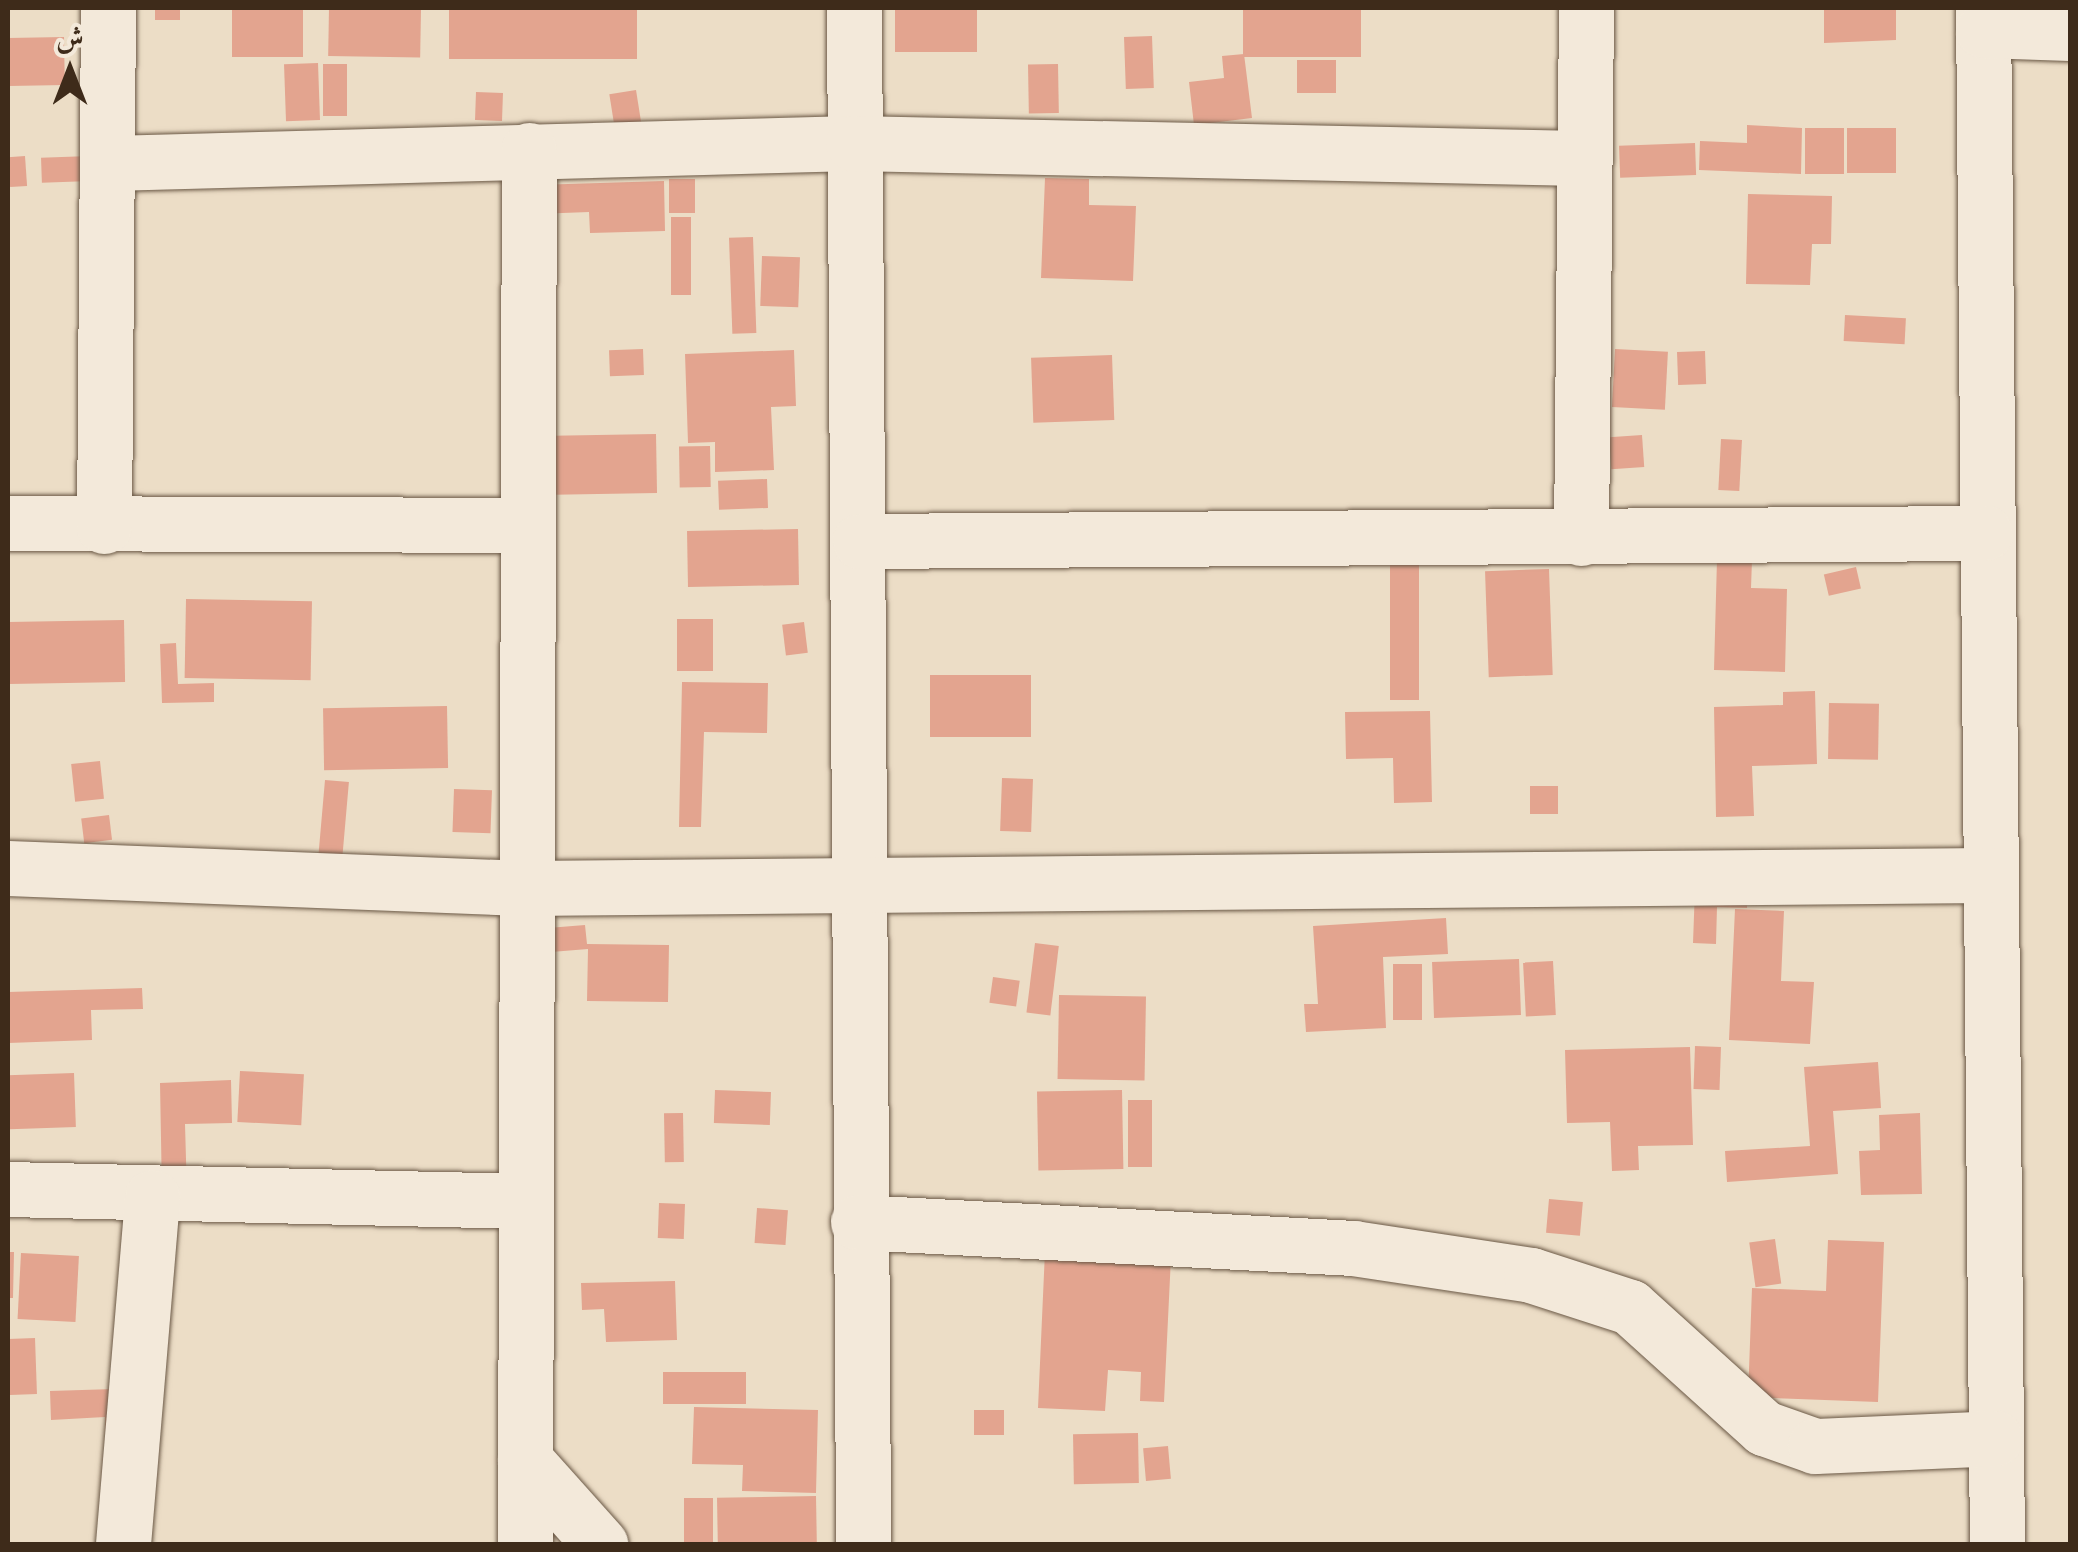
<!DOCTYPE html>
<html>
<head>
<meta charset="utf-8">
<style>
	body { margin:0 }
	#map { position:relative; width:2078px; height:1552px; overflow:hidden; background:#ecddc6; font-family:"Old Standard TT",Amiri,serif }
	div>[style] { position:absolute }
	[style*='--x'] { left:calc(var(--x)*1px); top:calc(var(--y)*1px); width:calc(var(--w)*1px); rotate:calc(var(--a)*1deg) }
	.building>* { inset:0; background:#e3a48f; transform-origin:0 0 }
	.roads { filter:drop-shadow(0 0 2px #6a5845) drop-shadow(0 0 2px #6a5845) }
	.minor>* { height:55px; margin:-27.5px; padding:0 27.5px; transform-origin:27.5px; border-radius:27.5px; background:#f3e9da }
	span { translate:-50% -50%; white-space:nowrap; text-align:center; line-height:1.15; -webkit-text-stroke:9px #f3e9da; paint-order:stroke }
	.frame { position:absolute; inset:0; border:10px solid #3e2b1a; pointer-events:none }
	.north { position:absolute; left:20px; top:20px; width:100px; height:100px; -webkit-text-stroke:8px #f3e9da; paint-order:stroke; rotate:0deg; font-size:28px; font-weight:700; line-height:40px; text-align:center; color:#3e2b1a }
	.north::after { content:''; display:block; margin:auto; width:35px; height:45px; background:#3e2b1a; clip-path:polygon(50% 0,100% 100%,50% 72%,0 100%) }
</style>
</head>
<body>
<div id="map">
	<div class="building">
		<i style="left:155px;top:8px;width:25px;height:12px"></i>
		<i style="left:232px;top:8px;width:71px;height:49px"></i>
		<i style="left:329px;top:8px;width:92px;height:48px;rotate:1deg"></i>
		<i style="left:449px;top:8px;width:188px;height:51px"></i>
		<i style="left:895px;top:8px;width:82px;height:44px"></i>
		<i style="left:1243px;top:8px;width:118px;height:49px"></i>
		<i style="clip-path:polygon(1888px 8px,1896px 8px,1896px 40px,1824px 43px,1824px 10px)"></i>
		<i style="left:1152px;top:36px;width:52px;height:28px;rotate:88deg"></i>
		<i style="left:64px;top:37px;width:48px;height:56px;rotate:89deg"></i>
		<i style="clip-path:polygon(1244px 54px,1252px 118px,1194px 125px,1189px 82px,1224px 78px,1222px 56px)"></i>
		<i style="left:1297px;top:60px;width:39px;height:33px"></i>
		<i style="left:318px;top:63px;width:57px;height:34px;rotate:88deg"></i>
		<i style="left:323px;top:64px;width:24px;height:52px"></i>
		<i style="left:1058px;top:64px;width:49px;height:30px;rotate:89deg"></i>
		<i style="left:636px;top:90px;width:33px;height:27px;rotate:81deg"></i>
		<i style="left:476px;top:92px;width:27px;height:28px;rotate:2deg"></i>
		<i style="clip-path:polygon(1747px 125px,1802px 128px,1801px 174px,1699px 170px,1700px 141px,1747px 143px)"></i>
		<i style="left:1805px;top:128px;width:39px;height:46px"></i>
		<i style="left:1847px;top:128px;width:49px;height:45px"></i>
		<i style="left:1695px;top:143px;width:32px;height:76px;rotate:88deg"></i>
		<i style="left:25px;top:156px;width:30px;height:17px;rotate:86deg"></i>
		<i style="left:90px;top:156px;width:25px;height:49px;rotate:88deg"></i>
		<i style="clip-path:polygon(1045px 178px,1089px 179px,1089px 205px,1136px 206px,1133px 281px,1041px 278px)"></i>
		<i style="left:669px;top:179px;width:26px;height:34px"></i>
		<i style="clip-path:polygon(664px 181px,665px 231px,590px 233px,589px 212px,536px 214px,536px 185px)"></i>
		<i style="clip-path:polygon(1748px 194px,1832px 196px,1831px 244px,1812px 244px,1810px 285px,1746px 284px)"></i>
		<i style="left:671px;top:217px;width:20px;height:78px"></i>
		<i style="left:753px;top:237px;width:96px;height:24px;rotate:88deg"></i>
		<i style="left:762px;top:256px;width:38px;height:50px;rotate:2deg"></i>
		<i style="left:1845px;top:315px;width:61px;height:26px;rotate:3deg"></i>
		<i style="left:643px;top:349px;width:26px;height:34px;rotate:88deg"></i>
		<i style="left:1615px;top:349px;width:53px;height:58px;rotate:3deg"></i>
		<i style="clip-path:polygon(794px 350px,796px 406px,771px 407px,774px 470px,715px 472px,715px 442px,688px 443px,685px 354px)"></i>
		<i style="left:1705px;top:351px;width:33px;height:28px;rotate:88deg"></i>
		<i style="left:1112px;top:355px;width:65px;height:81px;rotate:88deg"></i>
		<i style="left:656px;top:434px;width:59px;height:103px;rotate:89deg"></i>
		<i style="left:1642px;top:435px;width:32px;height:33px;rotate:86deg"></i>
		<i style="left:1721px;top:439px;width:21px;height:51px;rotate:3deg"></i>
		<i style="left:710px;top:446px;width:41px;height:31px;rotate:89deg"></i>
		<i style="left:767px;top:479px;width:29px;height:49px;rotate:88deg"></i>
		<i style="left:798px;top:529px;width:56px;height:111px;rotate:89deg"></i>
		<i style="left:1390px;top:533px;width:29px;height:167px"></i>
		<i style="clip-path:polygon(1717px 559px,1752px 560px,1751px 588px,1787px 589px,1785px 672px,1714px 670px)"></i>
		<i style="left:1856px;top:567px;width:22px;height:33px;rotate:77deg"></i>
		<i style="left:1549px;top:569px;width:106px;height:64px;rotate:88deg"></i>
		<i style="left:186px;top:599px;width:126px;height:79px;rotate:1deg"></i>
		<i style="left:677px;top:619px;width:36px;height:52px"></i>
		<i style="left:124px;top:620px;width:62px;height:116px;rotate:89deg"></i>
		<i style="left:804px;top:622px;width:31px;height:22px;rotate:83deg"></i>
		<i style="clip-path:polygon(176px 643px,178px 684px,214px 683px,214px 702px,162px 703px,160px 644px)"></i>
		<i style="left:1031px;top:675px;width:62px;height:101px;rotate:90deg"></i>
		<i style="clip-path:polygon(682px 682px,768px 683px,767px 733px,704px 732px,701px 827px,679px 827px)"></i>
		<i style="clip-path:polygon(1815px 691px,1817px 764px,1752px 766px,1754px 816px,1716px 817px,1714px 707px,1783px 705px,1783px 692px)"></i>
		<i style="left:1829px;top:703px;width:50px;height:56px;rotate:1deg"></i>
		<i style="left:447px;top:706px;width:62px;height:124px;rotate:89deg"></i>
		<i style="clip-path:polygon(1430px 711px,1432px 802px,1394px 803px,1393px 758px,1346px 759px,1345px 712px)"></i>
		<i style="left:100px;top:761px;width:38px;height:29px;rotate:84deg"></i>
		<i style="left:1002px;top:778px;width:31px;height:53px;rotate:2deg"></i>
		<i style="left:325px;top:780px;width:24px;height:82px;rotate:5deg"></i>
		<i style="left:1530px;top:786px;width:28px;height:28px"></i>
		<i style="left:454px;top:789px;width:38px;height:43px;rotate:2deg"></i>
		<i style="left:109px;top:815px;width:25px;height:28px;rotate:83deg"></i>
		<i style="clip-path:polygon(1695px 888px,1747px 889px,1747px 908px,1717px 907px,1716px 944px,1693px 943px)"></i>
		<i style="clip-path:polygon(1735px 909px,1784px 911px,1781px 981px,1814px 982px,1810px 1044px,1729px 1040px)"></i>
		<i style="clip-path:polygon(1446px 918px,1448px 954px,1383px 957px,1386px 1028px,1306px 1032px,1304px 1004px,1318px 1004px,1313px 926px)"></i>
		<i style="clip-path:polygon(585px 925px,587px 944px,669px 945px,668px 1002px,587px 1001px,588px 949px,551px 952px,548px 928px)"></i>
		<i style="left:1035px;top:943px;width:24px;height:70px;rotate:7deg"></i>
		<i style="left:1519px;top:959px;width:56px;height:87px;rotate:88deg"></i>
		<i style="left:1553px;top:961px;width:54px;height:30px;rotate:87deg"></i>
		<i style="left:1393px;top:964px;width:29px;height:56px"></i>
		<i style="left:993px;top:977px;width:27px;height:26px;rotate:8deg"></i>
		<i style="clip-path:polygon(142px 988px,143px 1009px,91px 1010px,92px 1040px,8px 1043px,8px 992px)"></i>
		<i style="left:1059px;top:995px;width:87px;height:84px;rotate:1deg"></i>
		<i style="left:1695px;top:1046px;width:26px;height:43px;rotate:2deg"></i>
		<i style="clip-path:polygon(1690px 1047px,1693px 1145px,1638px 1146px,1639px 1170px,1612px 1171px,1610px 1122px,1567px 1123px,1565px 1050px)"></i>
		<i style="clip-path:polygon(1878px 1062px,1881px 1108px,1833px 1111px,1838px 1174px,1727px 1182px,1725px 1151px,1810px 1146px,1804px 1067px)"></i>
		<i style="left:240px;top:1071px;width:64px;height:51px;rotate:3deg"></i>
		<i style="left:74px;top:1073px;width:54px;height:66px;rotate:88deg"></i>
		<i style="clip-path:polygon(231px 1080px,232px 1123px,185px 1124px,187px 1194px,162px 1194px,160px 1083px)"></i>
		<i style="left:715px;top:1090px;width:56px;height:33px;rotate:2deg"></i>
		<i style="left:1122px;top:1090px;width:79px;height:85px;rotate:89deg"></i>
		<i style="left:1128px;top:1100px;width:24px;height:67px"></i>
		<i style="left:683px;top:1113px;width:49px;height:19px;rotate:89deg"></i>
		<i style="clip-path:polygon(1920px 1113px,1922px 1194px,1861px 1195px,1859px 1151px,1880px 1150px,1879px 1115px)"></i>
		<i style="left:1549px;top:1199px;width:34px;height:34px;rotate:5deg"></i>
		<i style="left:659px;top:1203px;width:26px;height:35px;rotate:2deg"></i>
		<i style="left:757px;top:1208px;width:31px;height:35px;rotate:4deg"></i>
		<i style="left:1775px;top:1239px;width:45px;height:26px;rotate:82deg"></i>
		<i style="clip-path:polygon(1828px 1240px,1884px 1242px,1878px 1402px,1748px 1397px,1752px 1288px,1826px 1291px)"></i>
		<i style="clip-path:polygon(1045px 1251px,1171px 1257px,1164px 1402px,1140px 1401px,1141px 1372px,1108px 1370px,1105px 1411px,1038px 1408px)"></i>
		<i style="clip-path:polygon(8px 1252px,14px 1252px,13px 1298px,8px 1298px)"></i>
		<i style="left:21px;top:1253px;width:58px;height:66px;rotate:3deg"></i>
		<i style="clip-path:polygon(675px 1281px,677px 1340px,606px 1342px,604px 1309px,582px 1310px,581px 1283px)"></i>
		<i style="left:35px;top:1338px;width:56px;height:27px;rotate:88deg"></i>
		<i style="left:746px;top:1372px;width:32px;height:83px;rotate:90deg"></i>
		<i style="clip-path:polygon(146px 1388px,106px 1438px,105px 1417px,51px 1420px,50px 1391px)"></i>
		<i style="clip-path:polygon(694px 1407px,818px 1410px,816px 1493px,742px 1491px,743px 1465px,692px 1464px)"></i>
		<i style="left:974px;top:1410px;width:30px;height:25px"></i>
		<i style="left:1138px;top:1433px;width:50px;height:65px;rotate:89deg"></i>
		<i style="left:1168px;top:1446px;width:33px;height:25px;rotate:85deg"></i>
		<i style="left:816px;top:1496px;width:48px;height:99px;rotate:89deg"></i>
		<i style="left:713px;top:1498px;width:46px;height:29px;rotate:90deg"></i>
	</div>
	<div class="roads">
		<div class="minor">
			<i style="--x:854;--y:8;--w:1536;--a:89.66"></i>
			<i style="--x:1983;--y:8;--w:1536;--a:89.48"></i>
			<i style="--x:1983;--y:30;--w:87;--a:2"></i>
			<i style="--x:110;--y:163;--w:743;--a:-1.54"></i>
			<i style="--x:853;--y:143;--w:728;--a:1.18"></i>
			<i style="--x:8;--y:523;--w:516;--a:0.22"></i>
			<i style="--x:104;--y:526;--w:518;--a:-89.56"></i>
			<i style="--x:1581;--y:538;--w:530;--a:-89.46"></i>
			<i style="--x:860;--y:541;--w:1125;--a:-0.41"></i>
			<i style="--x:8;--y:868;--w:516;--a:2.22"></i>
			<i style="--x:524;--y:888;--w:1464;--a:-0.51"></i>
			<i style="--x:8;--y:1189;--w:516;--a:1.33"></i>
			<i style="--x:858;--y:1222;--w:496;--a:3"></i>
			<i style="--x:1353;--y:1248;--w:180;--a:8.6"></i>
			<i style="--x:1531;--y:1275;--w:104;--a:17.9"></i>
			<i style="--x:1630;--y:1307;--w:181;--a:42.1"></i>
			<i style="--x:1764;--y:1428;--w:54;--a:19.4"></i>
			<i style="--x:1815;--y:1446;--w:180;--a:-2.5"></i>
			<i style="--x:525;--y:1460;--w:113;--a:48.2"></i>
			<i style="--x:123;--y:1544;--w:348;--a:-85.2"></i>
			<i style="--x:525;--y:1544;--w:1394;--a:-89.84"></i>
		</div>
	</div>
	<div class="frame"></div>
	<div class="north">ش</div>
</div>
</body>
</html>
